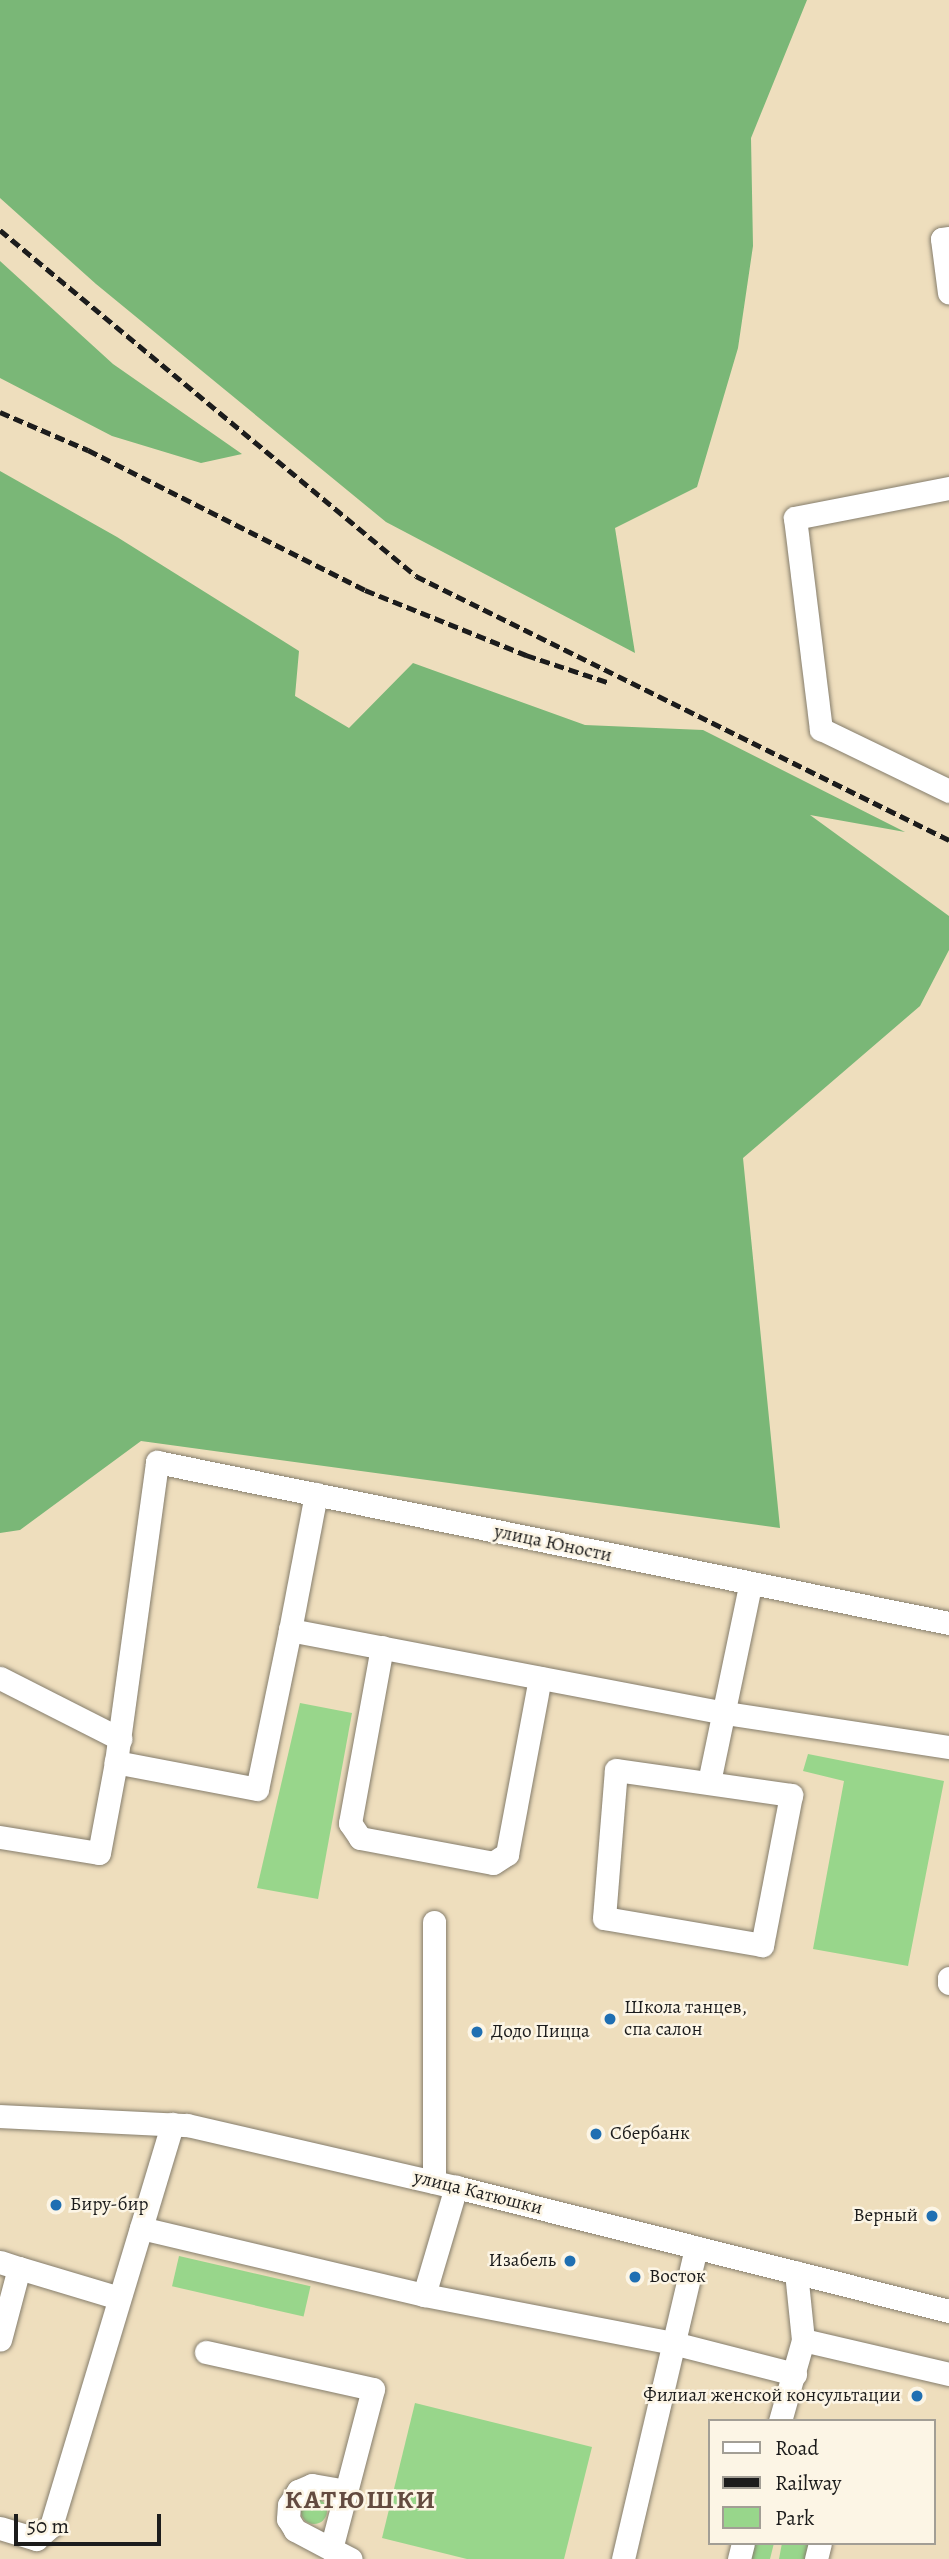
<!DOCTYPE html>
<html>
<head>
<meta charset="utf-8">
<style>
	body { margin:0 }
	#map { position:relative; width:949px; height:2559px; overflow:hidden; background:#eedebd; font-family:Alegreya,serif }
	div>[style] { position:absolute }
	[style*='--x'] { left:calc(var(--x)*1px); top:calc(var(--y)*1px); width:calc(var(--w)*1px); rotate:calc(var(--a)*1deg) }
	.green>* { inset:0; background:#98d68b; transform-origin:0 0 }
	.round { border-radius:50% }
	.forest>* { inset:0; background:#7ab777 }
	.roads { filter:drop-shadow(0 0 2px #857d6c) drop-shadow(0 0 2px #857d6c) }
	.minor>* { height:23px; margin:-11.5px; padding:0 11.5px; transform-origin:11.5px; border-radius:11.5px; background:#fff }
	.rail>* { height:5px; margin-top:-2.5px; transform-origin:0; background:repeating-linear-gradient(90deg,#1c1c1c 0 10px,transparent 0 15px) }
	.dots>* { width:19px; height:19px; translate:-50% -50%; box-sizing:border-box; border:4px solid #fcf5e5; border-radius:50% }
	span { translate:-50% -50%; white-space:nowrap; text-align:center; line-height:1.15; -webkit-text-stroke:5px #fcf5e5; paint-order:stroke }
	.street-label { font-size:19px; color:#1c1c1c }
	.poi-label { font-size:19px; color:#1c1c1c }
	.left { translate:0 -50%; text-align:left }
	.right { translate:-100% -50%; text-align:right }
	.district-label { font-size:26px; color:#634b40; font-weight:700; letter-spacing:2px }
	.legend { position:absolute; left:708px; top:2419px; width:228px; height:126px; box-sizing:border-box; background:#fcf5e5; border:2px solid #a29e95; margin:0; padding:9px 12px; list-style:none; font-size:21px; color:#1c1c1c }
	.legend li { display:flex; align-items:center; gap:14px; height:35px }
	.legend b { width:35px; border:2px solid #a29e95 }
	.scale { position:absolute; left:14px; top:2514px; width:147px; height:32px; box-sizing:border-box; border:4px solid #1c1c1c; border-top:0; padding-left:9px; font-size:21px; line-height:24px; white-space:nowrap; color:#1c1c1c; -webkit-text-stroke:5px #fcf5e5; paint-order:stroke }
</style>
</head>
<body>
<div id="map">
	<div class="green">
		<i style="clip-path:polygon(300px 1703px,352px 1713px,318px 1899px,257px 1888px)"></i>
		<i style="clip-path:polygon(808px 1754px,944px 1781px,908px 1966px,813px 1949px,844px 1781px,803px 1771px)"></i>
		<i style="left:179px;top:2256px;width:135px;height:31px;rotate:13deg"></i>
		<i style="clip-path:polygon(415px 2403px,592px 2447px,564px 2559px,467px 2559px,382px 2538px)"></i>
		<i class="round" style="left:301px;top:2498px;width:26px;height:26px"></i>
		<i style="clip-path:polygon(740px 2543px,774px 2543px,770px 2559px,736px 2559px)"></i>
		<i style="clip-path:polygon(782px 2543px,828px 2543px,824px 2559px,779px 2559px)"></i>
	</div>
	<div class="forest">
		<i style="clip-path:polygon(0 0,807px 0,751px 138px,753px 246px,738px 348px,697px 487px,615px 528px,635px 653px,386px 522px,96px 284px,0 198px)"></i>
		<i style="clip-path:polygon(0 261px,113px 364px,242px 454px,201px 463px,112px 436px,0 378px)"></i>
		<i style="clip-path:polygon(0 471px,117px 537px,299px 651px,295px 696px,349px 728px,413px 663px,585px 725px,703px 730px,905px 832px,810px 815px,949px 916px,949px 950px,920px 1006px,743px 1158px,780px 1528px,141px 1441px,20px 1530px,0 1533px)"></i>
	</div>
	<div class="roads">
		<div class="minor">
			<i style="--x:949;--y:238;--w:7;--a:172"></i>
			<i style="--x:942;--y:239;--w:54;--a:82.6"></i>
			<i style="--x:949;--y:488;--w:157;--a:169"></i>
			<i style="--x:795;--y:518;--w:213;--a:83"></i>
			<i style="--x:821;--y:729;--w:142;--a:25.8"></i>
			<i style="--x:316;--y:1494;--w:138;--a:100.8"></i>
			<i style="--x:290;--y:1630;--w:438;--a:10.8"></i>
			<i style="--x:720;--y:1712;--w:232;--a:8.7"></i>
			<i style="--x:290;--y:1630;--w:162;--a:101.7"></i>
			<i style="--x:257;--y:1789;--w:144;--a:-169.2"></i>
			<i style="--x:116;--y:1762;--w:303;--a:-82.2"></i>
			<i style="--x:157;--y:1462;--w:808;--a:11.49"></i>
			<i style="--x:382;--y:1647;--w:179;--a:100.3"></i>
			<i style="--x:350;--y:1823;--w:18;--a:56"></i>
			<i style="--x:360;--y:1838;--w:135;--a:10.6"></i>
			<i style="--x:493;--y:1863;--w:17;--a:-33"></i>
			<i style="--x:507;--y:1854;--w:179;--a:-79.4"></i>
			<i style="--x:0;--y:1678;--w:135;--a:26.9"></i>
			<i style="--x:616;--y:1770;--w:177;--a:8.1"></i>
			<i style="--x:791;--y:1795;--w:153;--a:100.9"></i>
			<i style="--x:762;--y:1945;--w:160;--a:-170.3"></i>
			<i style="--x:604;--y:1918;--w:148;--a:-85.4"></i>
			<i style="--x:709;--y:1782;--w:201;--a:-78.2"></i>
			<i style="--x:0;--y:1837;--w:100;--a:9.2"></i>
			<i style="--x:99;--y:1853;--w:93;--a:-79.4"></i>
			<i style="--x:949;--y:1978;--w:5;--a:90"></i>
			<i style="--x:0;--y:2116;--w:187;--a:2.8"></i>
			<i style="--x:187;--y:2125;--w:276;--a:13"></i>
			<i style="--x:456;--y:2187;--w:508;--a:14.12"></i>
			<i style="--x:434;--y:2182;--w:260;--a:-90"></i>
			<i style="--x:141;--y:2228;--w:291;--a:13.3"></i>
			<i style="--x:424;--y:2295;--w:254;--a:10.9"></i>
			<i style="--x:673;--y:2343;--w:126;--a:14.3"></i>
			<i style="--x:0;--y:2262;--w:20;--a:18"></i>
			<i style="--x:19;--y:2268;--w:74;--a:104.8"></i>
			<i style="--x:19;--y:2268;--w:104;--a:16.7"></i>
			<i style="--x:424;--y:2295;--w:113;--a:-73.5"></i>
			<i style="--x:803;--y:2340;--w:150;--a:13.1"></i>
			<i style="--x:206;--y:2352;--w:171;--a:12.5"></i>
			<i style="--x:373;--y:2389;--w:165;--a:104.7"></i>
			<i style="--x:331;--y:2549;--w:22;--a:27"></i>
			<i style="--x:780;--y:2421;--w:84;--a:-74.1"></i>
			<i style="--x:803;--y:2340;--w:68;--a:-95.9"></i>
			<i style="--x:0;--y:2528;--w:38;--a:17"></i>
			<i style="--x:36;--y:2539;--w:20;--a:-41"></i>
			<i style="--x:51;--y:2526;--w:420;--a:-73.2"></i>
			<i style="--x:331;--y:2549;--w:41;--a:-152.2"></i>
			<i style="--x:295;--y:2530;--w:13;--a:-122"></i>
			<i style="--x:288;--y:2519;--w:14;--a:-86"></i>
			<i style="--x:289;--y:2505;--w:17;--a:-57"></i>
			<i style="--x:298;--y:2491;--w:15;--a:-23"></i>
			<i style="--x:312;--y:2485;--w:35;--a:10"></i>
			<i style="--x:623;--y:2559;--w:320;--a:-76.8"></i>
			<i style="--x:739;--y:2559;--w:16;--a:-76"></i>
			<i style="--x:816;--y:2559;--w:16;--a:-76"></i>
		</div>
	</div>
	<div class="rail">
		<i style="--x:0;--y:230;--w:541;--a:39.75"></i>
		<i style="--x:416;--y:576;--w:595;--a:26.35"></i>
		<i style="--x:0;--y:412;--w:96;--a:23.4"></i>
		<i style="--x:88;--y:450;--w:310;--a:26.8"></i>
		<i style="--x:365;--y:590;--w:174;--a:22"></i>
		<i style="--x:526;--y:655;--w:89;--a:18.4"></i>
	</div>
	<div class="dots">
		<i style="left:610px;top:2019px;background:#1f6fb2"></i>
		<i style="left:477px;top:2032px;background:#1f6fb2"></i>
		<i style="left:596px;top:2134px;background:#1f6fb2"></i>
		<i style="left:56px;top:2205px;background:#1f6fb2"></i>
		<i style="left:932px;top:2216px;background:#1f6fb2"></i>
		<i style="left:570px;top:2261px;background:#1f6fb2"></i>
		<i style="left:635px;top:2277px;background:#1f6fb2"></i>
		<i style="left:917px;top:2396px;background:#1f6fb2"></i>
	</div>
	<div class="street-label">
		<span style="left:553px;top:1544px;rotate:12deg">улица Юности</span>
		<span style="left:478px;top:2193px;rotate:14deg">улица Катюшки</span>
	</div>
	<div class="poi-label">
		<span class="left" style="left:624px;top:2019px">Школа танцев,<br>спа салон</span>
		<span class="left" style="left:491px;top:2032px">Додо Пицца</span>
		<span class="left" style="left:610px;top:2134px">Сбербанк</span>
		<span class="left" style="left:70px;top:2205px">Биру-бир</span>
		<span class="right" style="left:918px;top:2216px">Верный</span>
		<span class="right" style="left:556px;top:2261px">Изабель</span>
		<span class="left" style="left:649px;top:2277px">Восток</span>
		<span class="right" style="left:901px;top:2396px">Филиал женской консультации</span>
	</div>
	<div class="district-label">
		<span style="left:361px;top:2500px">КАТЮШКИ</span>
	</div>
	<ul class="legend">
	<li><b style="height:9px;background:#fff"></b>Road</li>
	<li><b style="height:9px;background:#1c1c1c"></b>Railway</li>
	<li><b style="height:19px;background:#98d68b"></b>Park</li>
	</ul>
	<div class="scale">50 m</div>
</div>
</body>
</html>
